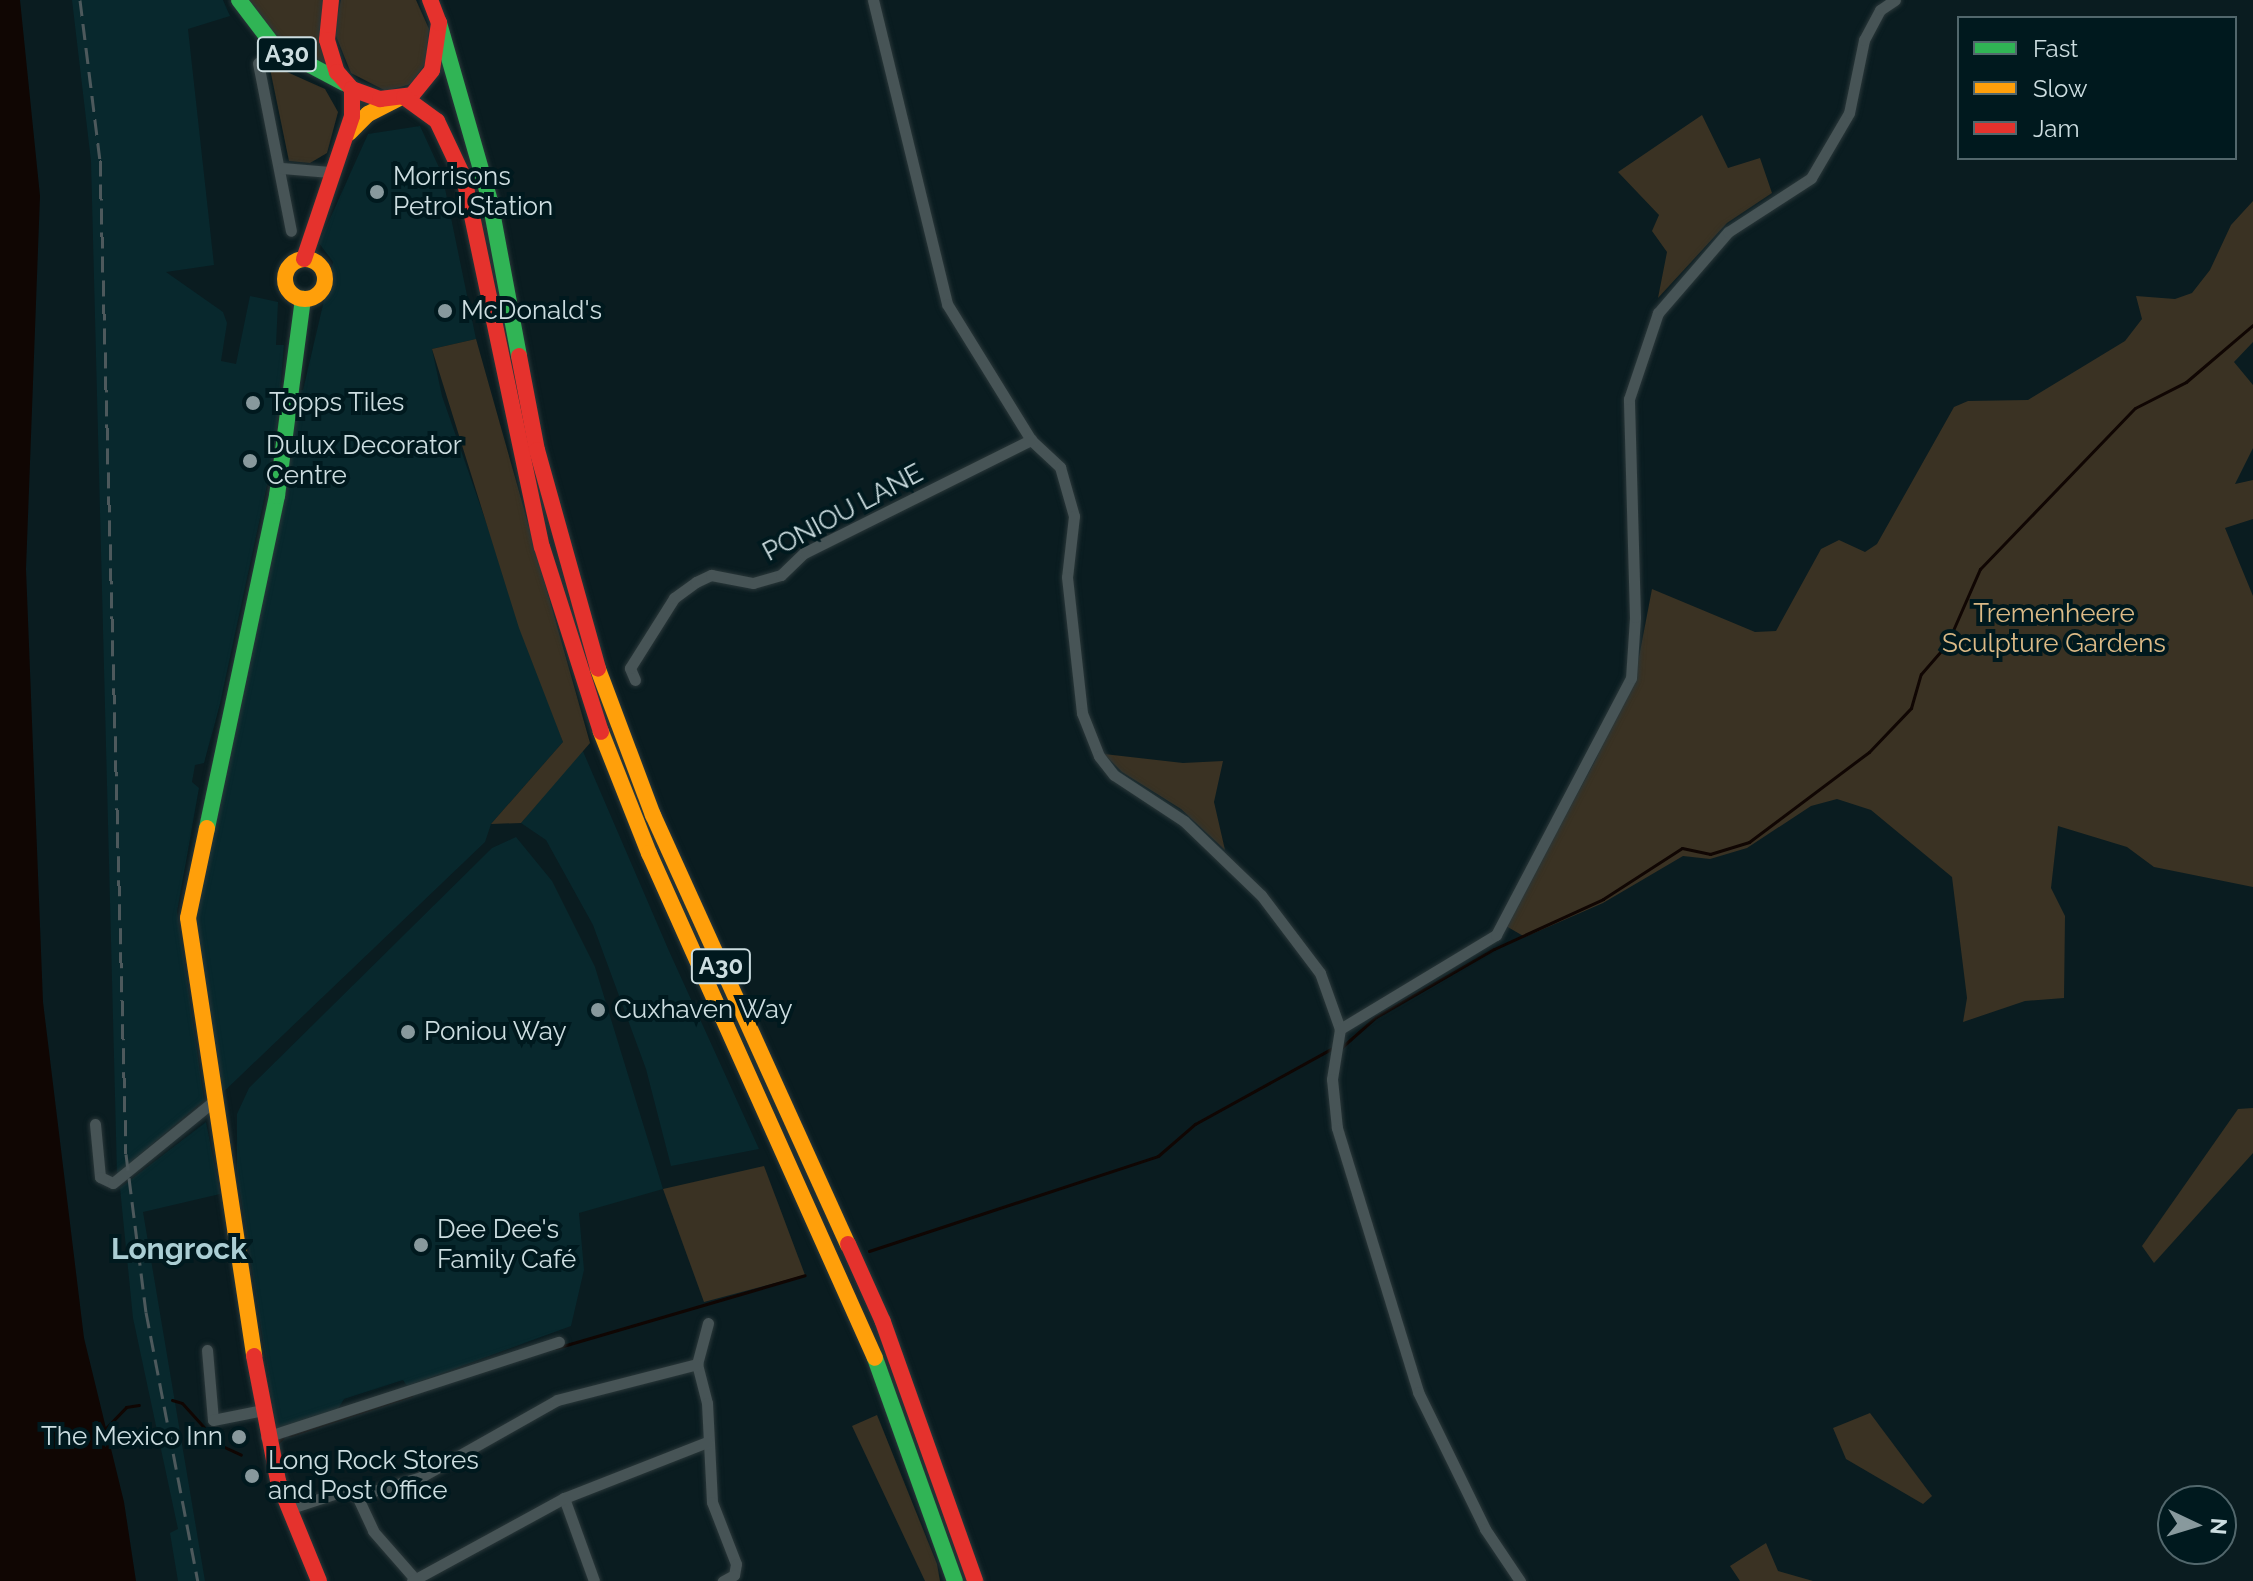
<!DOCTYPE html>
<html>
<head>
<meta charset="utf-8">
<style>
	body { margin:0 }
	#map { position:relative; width:2253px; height:1581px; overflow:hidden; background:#0a1c20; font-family:Raleway,sans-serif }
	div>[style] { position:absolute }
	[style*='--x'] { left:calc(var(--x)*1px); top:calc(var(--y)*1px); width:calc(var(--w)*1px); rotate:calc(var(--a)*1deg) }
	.built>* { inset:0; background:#08282d }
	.green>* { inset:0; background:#3a3223 }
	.water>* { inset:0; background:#100603 }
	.stream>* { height:3px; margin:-1.5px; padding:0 1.5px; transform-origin:1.5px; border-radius:1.5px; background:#100603 }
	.roads { filter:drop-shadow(0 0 2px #2a3739) drop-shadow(0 0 2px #2a3739) }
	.street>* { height:11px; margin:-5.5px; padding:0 5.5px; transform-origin:5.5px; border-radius:5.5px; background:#475456 }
	.fast>* { height:16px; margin:-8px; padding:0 8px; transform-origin:8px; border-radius:8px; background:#30b455 }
	.slow>* { height:16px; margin:-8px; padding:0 8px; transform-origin:8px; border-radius:8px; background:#ff9f0a }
	.slow>.ring { margin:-8px; padding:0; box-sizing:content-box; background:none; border:16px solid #ff9f0a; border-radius:50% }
	.jam>* { height:16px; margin:-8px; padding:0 8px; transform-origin:8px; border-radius:8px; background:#e5322d }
	.rail>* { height:3px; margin-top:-1.5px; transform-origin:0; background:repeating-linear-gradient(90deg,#4d595c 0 16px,transparent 0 24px) }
	.dots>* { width:22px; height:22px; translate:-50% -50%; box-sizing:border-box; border:4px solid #00191e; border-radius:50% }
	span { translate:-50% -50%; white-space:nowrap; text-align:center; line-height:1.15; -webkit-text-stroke:8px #00191e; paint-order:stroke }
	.shield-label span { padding:2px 6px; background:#00191e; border:2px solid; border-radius:6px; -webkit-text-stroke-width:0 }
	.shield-label { font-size:24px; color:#ccdde0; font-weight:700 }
	.poi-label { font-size:26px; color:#ccdde0 }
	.left { translate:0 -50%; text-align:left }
	.right { translate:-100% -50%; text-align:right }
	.street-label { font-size:26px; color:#ccdde0 }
	.park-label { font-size:26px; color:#dbba86 }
	.quarter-label { font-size:30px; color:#abced4; font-weight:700 }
	.legend { position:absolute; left:1957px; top:16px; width:280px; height:144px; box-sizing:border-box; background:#00191e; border:2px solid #52676c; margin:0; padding:10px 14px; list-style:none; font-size:24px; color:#ccdde0 }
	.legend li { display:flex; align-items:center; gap:16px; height:40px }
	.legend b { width:40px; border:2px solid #52676c }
	.north { position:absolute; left:2157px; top:1485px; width:80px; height:80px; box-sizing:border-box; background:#00191e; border:2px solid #52676c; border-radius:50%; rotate:94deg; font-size:22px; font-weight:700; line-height:32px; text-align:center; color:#ccdde0 }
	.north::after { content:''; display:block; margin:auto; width:28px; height:36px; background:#88999d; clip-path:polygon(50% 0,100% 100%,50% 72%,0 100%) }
</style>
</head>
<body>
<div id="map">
	<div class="built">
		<i style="clip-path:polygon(72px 0,223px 0,230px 16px,188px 29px,214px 265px,166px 272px,223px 312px,227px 323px,221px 361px,236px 364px,250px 296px,278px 302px,276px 345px,284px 345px,275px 448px,220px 704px,204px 763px,195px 765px,192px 782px,199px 788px,177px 912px,204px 1100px,117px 1174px,91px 161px)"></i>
		<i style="clip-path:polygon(420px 126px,442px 174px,476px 339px,432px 349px,442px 396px,563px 742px,491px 824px,485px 842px,215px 1100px,188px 918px,293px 390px,303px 390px,333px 262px,319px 243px,368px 134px)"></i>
		<i style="clip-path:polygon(582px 749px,669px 951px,759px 1149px,671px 1166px,646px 1069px,593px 925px,546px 840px,521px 823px)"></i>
		<i style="clip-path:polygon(516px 837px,552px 881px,595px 967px,663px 1189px,579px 1213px,584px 1270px,571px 1326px,407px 1386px,403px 1380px,344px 1399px,336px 1412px,277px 1431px,237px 1172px,237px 1114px,249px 1088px,492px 848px)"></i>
		<i style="clip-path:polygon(206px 1122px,220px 1194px,143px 1212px,205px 1581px,178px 1581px,170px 1533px,178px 1529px,133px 1318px,120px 1188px)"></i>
	</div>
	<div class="green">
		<i style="clip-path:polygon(239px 0,331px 0,333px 63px,298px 62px)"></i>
		<i style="clip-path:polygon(341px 0,416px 0,429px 29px,426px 63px,411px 84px,386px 91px,351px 73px,334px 31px)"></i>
		<i style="clip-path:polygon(269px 64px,325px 89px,338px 112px,327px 153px,310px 163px,289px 161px)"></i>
		<i style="clip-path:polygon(1702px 115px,1728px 168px,1760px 158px,1772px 193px,1727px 223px,1658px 298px,1667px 252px,1652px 231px,1659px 215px,1618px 172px)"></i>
		<i style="clip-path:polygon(2253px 201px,2253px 342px,2234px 362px,2253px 385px,2253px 448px,2235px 484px,2253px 480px,2253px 519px,2225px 528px,2253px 596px,2253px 887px,2154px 867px,2127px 847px,2058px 826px,2051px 888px,2065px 916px,2064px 998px,2025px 1001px,1963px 1022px,1967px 998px,1952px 877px,1871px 810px,1837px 799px,1811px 806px,1747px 848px,1710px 859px,1683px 856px,1603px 903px,1525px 937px,1506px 926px,1596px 759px,1638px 662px,1652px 589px,1755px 632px,1776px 631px,1821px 549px,1839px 540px,1865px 552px,1877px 544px,1954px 407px,1968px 401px,2028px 400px,2125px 341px,2142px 319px,2136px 296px,2175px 299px,2192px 293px,2210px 270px,2231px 225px)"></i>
		<i style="clip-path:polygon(476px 339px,590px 743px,521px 823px,491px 824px,563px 742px,519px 628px,432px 349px)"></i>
		<i style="clip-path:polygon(1104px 754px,1183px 763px,1223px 761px,1214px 802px,1225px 850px,1181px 809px,1122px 772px)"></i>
		<i style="clip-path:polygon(2253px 1108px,2253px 1153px,2154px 1263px,2142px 1246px,2238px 1109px)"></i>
		<i style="clip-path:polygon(764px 1166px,805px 1275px,704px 1302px,663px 1189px)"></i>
		<i style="clip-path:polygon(1870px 1413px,1932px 1496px,1923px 1504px,1846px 1459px,1833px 1428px)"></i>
		<i style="clip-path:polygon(877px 1415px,937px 1564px,940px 1581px,925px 1581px,852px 1426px)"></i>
		<i style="clip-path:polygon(1766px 1543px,1778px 1571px,1813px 1581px,1740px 1581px,1730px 1566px)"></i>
	</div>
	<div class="water">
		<i style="clip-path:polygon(0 0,20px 0,40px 196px,26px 569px,43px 1002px,84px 1338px,124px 1502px,136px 1581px,0 1581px)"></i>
	</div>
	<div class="stream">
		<i style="--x:1342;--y:1047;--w:45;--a:-41.4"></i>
		<i style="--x:1376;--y:1017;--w:136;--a:-30"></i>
		<i style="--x:1494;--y:949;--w:120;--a:-24.6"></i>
		<i style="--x:1603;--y:899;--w:94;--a:-32.8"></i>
		<i style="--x:1682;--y:848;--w:29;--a:12"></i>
		<i style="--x:1710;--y:854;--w:41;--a:-17.1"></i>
		<i style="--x:1749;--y:842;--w:150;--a:-36.9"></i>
		<i style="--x:1869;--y:752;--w:61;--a:-46.3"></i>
		<i style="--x:1911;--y:708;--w:35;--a:-74"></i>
		<i style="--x:1921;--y:674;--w:40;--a:-49"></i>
		<i style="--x:1947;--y:644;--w:82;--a:-66.3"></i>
		<i style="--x:1980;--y:569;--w:223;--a:-46.1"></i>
		<i style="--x:2135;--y:408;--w:57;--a:-27"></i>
		<i style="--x:2186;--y:382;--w:88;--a:-40.4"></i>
		<i style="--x:869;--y:1251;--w:304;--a:-18.2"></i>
		<i style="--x:1158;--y:1156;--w:49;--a:-40.9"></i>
		<i style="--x:1195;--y:1124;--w:155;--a:-28.9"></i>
		<i style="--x:556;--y:1348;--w:259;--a:-16.3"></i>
		<i style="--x:172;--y:1400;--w:10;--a:17"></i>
		<i style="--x:182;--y:1403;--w:57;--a:47.9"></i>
		<i style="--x:220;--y:1445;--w:23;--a:25"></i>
		<i style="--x:106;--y:1428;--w:29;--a:-46"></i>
		<i style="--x:126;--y:1407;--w:13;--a:-9"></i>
		<i style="--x:290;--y:1435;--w:128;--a:-18.2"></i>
		<i style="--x:277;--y:1443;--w:8;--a:-45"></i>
	</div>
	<div class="roads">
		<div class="street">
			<i style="--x:873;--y:0;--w:313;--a:76.3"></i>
			<i style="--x:947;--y:304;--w:160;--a:58.3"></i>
			<i style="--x:1031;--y:440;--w:40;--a:43"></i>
			<i style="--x:1060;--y:467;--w:51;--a:74.1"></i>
			<i style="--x:1074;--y:516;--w:61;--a:96.5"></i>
			<i style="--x:1067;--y:577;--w:137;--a:83.7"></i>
			<i style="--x:1082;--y:713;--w:46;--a:68.4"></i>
			<i style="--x:1099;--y:756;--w:24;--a:52"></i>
			<i style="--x:1114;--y:775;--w:84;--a:33.3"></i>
			<i style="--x:1184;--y:821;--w:107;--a:43.9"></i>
			<i style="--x:1261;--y:895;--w:98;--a:52.9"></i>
			<i style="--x:1320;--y:973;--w:59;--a:70.3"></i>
			<i style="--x:1340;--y:1029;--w:51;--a:99.1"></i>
			<i style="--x:1332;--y:1079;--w:49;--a:84.2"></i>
			<i style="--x:1337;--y:1128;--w:276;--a:72.9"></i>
			<i style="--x:1418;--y:1392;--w:153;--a:63.9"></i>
			<i style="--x:1485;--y:1529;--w:63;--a:56.1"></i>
			<i style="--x:258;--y:63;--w:171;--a:78.9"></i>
			<i style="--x:282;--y:168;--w:48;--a:4.8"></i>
			<i style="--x:635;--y:680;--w:13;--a:-113"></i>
			<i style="--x:630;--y:668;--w:83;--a:-57.8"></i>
			<i style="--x:674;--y:598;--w:27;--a:-36"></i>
			<i style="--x:696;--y:582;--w:17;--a:-25"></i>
			<i style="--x:711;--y:575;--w:43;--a:10.8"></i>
			<i style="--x:753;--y:583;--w:29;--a:-16"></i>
			<i style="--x:781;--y:575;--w:32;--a:-44"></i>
			<i style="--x:804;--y:553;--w:254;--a:-26.5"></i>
			<i style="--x:1340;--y:1029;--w:182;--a:-31.1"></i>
			<i style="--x:1496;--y:935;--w:290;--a:-62.3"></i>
			<i style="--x:1631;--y:678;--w:61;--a:-86.2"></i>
			<i style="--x:1635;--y:617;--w:218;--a:-91.6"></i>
			<i style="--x:1629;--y:399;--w:91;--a:-71.4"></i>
			<i style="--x:1658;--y:313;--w:107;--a:-49.2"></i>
			<i style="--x:1728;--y:232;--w:99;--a:-33"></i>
			<i style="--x:1811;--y:178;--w:75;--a:-59.7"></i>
			<i style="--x:1849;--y:113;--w:75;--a:-78.4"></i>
			<i style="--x:1864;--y:40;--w:34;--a:-62"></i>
			<i style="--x:1880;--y:10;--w:18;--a:-34"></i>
			<i style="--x:95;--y:1124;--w:53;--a:84.6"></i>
			<i style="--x:100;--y:1177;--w:14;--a:25"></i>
			<i style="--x:113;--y:1183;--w:132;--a:-39.1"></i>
			<i style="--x:708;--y:1323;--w:42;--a:105"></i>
			<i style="--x:697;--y:1364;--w:40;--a:75.6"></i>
			<i style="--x:707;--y:1403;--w:99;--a:87.1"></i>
			<i style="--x:712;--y:1502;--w:66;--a:68.8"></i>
			<i style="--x:736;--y:1564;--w:11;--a:100"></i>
			<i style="--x:734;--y:1575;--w:13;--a:151"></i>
			<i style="--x:207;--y:1350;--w:70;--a:85.1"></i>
			<i style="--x:213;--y:1420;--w:51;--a:-11.3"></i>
			<i style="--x:266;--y:1437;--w:308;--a:-18"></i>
			<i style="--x:357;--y:1496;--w:67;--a:-16.5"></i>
			<i style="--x:421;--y:1477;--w:156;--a:-29.5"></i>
			<i style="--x:557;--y:1400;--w:145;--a:-14.4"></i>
			<i style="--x:564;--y:1498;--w:88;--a:70.1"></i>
			<i style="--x:291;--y:1508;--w:58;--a:-18.1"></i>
			<i style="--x:346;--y:1490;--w:13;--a:29"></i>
			<i style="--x:357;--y:1496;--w:38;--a:65"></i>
			<i style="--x:373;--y:1531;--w:64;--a:48.8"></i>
			<i style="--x:412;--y:1581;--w:173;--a:-28.6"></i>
			<i style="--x:564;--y:1498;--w:154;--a:-21.4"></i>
		</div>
		<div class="fast">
			<i style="--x:239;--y:0;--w:58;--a:52.7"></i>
			<i style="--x:274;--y:46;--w:79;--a:27.9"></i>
			<i style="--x:439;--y:23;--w:185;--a:74"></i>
			<i style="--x:490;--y:201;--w:158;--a:79.4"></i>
			<i style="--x:207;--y:828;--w:339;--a:-78.1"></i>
			<i style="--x:277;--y:496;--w:199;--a:-82.5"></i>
			<i style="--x:875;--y:1358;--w:237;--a:70.3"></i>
		</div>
		<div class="slow">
			<i style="--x:349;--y:133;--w:27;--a:-45"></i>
			<i style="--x:368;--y:114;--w:34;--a:-27"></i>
			<i class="ring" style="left:285px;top:259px;width:24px;height:24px"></i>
			<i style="--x:598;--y:669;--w:156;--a:69.4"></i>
			<i style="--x:653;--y:815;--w:471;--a:65.6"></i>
			<i style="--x:601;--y:732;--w:130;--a:68.4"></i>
			<i style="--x:649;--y:853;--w:553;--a:65.89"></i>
			<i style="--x:207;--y:828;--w:92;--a:101.9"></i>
			<i style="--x:188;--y:918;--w:443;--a:81.4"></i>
		</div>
		<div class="jam">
			<i style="--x:331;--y:0;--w:40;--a:95.7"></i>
			<i style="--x:327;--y:40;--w:34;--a:73"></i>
			<i style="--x:337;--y:72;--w:23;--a:49"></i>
			<i style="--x:352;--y:89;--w:30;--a:20"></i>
			<i style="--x:380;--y:99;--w:32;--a:-7"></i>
			<i style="--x:412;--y:95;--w:32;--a:-51"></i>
			<i style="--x:432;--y:70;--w:48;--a:-81.5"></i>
			<i style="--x:439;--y:23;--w:25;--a:-111"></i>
			<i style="--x:404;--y:97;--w:41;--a:36"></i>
			<i style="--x:437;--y:121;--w:63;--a:64.7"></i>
			<i style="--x:464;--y:178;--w:377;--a:78.1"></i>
			<i style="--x:542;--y:547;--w:194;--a:72.3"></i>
			<i style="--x:304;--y:259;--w:151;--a:-71.4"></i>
			<i style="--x:352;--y:116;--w:27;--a:-90"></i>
			<i style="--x:519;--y:356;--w:96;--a:79.2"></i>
			<i style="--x:537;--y:450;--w:227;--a:74.4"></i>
			<i style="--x:848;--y:1244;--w:85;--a:65.8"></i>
			<i style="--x:883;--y:1322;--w:275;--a:70.4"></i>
			<i style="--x:254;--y:1356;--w:127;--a:79.1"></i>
			<i style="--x:278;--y:1481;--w:108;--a:67.7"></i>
		</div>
	</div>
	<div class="rail">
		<i style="--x:80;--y:0;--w:161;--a:82.9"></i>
		<i style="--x:100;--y:160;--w:994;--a:88.5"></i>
		<i style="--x:126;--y:1154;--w:159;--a:82.8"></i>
		<i style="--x:146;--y:1312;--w:274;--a:79.1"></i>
	</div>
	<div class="dots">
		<i style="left:377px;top:192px;background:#88999d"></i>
		<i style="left:445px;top:311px;background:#88999d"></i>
		<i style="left:253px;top:403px;background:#88999d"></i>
		<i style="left:250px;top:461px;background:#88999d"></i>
		<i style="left:598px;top:1010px;background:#88999d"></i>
		<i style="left:408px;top:1032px;background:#88999d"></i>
		<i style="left:421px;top:1245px;background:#88999d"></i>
		<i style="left:239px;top:1437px;background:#88999d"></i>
		<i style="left:252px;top:1476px;background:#88999d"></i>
	</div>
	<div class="shield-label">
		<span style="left:287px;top:54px">A30</span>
		<span style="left:721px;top:966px">A30</span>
	</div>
	<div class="poi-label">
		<span class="left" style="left:393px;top:192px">Morrisons<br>Petrol Station</span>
		<span class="left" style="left:461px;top:311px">McDonald's</span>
		<span class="left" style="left:269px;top:403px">Topps Tiles</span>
		<span class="left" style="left:266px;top:461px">Dulux Decorator<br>Centre</span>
		<span class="left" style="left:614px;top:1010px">Cuxhaven Way</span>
		<span class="left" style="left:424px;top:1032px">Poniou Way</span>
		<span class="left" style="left:437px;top:1245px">Dee Dee's<br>Family Café</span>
		<span class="right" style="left:223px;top:1437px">The Mexico Inn</span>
		<span class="left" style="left:268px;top:1476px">Long Rock Stores<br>and Post Office</span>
	</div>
	<div class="street-label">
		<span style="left:843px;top:513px;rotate:-28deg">PONIOU LANE</span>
	</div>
	<div class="park-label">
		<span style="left:2054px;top:629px">Tremenheere<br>Sculpture Gardens</span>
	</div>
	<div class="quarter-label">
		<span style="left:179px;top:1249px">Longrock</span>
	</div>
	<ul class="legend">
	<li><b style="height:10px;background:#30b455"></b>Fast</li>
	<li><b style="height:10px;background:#ff9f0a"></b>Slow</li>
	<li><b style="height:10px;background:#e5322d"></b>Jam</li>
	</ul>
	<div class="north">N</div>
</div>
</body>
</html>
